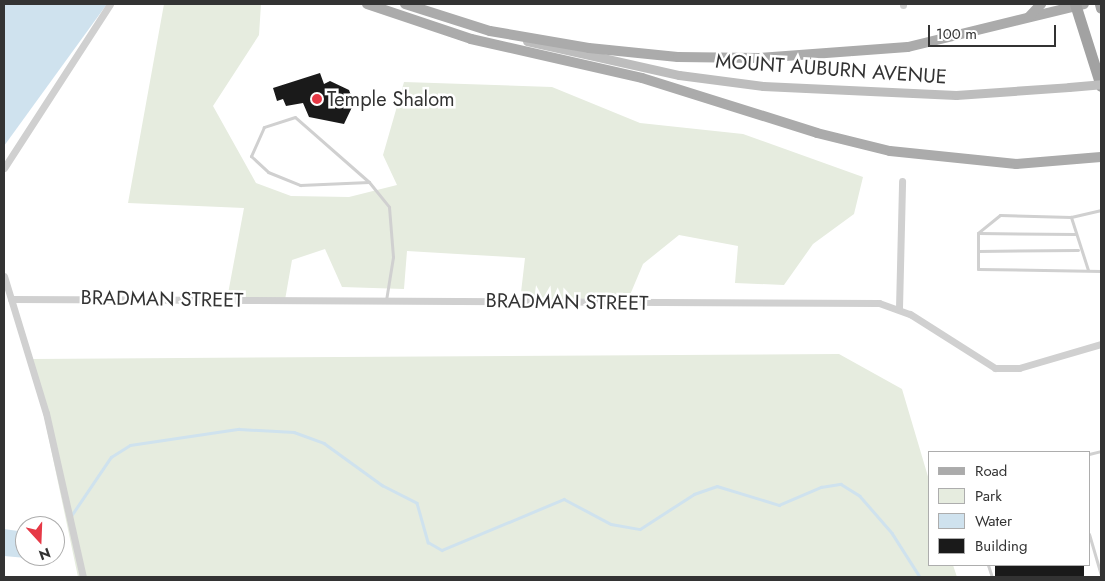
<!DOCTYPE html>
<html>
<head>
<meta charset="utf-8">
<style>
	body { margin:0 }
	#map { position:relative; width:1105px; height:581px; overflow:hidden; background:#fff; font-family:Jost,sans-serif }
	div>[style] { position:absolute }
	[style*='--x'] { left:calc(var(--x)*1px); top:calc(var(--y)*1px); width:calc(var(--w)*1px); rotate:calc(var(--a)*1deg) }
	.green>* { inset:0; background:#e6ecdf }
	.water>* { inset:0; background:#cfe2ee }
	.stream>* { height:2.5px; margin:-1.25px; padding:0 1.25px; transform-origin:1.25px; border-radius:1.25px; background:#cfe2ee }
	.building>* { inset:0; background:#1a1a1a; transform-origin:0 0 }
	.service>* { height:3px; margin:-1.5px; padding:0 1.5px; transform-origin:1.5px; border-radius:1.5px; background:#d0d0d0 }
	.minor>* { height:7px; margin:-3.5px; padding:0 3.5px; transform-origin:3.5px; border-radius:3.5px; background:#d0d0d0 }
	.secondary>* { height:9px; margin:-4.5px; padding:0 4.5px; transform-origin:4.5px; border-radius:4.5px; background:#bdbdbd }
	.primary>* { height:10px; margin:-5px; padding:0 5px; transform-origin:5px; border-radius:5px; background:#ababab }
	.trunk>* { height:11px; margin:-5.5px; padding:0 5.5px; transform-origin:5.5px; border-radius:5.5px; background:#a2a2a2 }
	.secondary-bridge>* { height:9px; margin:-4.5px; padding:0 4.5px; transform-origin:4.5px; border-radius:4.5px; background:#bdbdbd }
	.dots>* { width:14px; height:14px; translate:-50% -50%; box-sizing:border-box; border:2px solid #fff; border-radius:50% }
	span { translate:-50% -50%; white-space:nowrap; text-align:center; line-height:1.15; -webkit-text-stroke:5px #fff; paint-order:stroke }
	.street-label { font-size:20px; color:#333 }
	.poi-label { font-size:20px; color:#333 }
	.left { translate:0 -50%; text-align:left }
	.frame { position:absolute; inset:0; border:5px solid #333; pointer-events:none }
	.legend { position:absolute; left:928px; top:451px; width:162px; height:115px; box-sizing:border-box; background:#fff; border:1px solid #adadad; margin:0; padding:6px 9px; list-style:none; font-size:15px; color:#333 }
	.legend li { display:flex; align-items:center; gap:10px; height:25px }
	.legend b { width:25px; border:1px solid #adadad }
	.north { position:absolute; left:15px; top:516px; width:50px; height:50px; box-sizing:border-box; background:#fff; border:1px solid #adadad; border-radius:50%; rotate:160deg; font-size:14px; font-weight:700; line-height:20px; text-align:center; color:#333 }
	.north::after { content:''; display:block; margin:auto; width:18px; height:22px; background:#e63946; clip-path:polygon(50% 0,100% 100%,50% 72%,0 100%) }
	.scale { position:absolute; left:928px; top:25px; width:128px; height:22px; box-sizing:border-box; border:2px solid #333; border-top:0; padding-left:6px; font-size:15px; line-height:18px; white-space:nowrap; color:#333; -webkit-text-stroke:4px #fff; paint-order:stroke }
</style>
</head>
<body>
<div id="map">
	<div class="green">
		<i style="clip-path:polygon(164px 4px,261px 4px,259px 35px,213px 106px,256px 183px,291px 196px,349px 197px,397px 185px,383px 155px,404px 82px,552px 87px,640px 123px,743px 134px,863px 177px,854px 214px,813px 244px,784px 285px,735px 283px,738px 246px,679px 235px,643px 264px,627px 302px,520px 301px,525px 258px,407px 251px,404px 289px,342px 287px,325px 249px,292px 260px,285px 300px,227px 299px,244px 208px,128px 203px)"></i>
		<i style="clip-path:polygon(839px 354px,902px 389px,929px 480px,929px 565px,953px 565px,957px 577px,78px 577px,32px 359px)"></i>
	</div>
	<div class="water">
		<i style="clip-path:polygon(4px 4px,107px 4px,4px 146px)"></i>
		<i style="clip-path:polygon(4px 529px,25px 532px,25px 556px,30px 556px,26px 558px,4px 556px)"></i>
	</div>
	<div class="stream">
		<i style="--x:71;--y:516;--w:71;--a:-55.9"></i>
		<i style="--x:111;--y:457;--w:22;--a:-32"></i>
		<i style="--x:130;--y:445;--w:110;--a:-8.4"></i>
		<i style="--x:239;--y:429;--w:55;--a:3.1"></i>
		<i style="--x:294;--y:432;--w:32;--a:20"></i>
		<i style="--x:324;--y:443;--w:72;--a:35.9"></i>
		<i style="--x:382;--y:485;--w:39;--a:27"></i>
		<i style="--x:417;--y:503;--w:41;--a:74.2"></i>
		<i style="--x:428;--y:542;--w:16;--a:30"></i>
		<i style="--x:442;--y:550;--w:132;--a:-22.7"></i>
		<i style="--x:564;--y:499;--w:53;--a:28"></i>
		<i style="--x:611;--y:524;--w:29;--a:10"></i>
		<i style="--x:640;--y:529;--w:64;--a:-32.9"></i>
		<i style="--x:694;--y:494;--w:24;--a:-19"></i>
		<i style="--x:717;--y:486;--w:65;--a:17"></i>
		<i style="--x:779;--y:505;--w:46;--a:-23.2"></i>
		<i style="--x:821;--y:487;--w:20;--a:-9"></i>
		<i style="--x:841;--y:484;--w:22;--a:32"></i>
		<i style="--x:860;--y:496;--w:49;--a:49.1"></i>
		<i style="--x:892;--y:533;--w:52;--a:57.5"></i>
	</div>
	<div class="building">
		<i style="clip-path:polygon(320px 73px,324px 84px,330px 81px,349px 90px,354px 103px,344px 124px,309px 117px,303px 103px,286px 106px,283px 99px,277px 101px,273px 88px)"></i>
		<i style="left:995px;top:565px;width:89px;height:13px"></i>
	</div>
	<div class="service">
		<i style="--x:369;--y:182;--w:98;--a:-138.7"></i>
		<i style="--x:295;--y:117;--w:33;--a:162"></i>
		<i style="--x:264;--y:127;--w:32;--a:114"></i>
		<i style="--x:251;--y:156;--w:23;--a:43"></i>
		<i style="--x:268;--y:172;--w:35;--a:22"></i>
		<i style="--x:300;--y:185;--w:69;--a:-2.5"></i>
		<i style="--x:369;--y:182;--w:32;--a:51"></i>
		<i style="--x:389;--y:207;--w:50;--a:85.4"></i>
		<i style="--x:393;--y:257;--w:44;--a:99.2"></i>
		<i style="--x:1071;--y:217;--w:31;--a:-13"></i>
		<i style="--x:978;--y:233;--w:97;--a:0.6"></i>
		<i style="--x:978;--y:251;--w:100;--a:-0.6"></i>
		<i style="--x:1088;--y:270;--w:56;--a:-107.8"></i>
		<i style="--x:1071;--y:217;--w:71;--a:-178.4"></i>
		<i style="--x:1000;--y:215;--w:28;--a:141"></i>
		<i style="--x:978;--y:233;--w:36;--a:90"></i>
		<i style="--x:978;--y:269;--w:123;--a:0.9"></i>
		<i style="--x:1089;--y:454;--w:12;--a:-14"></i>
		<i style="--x:1089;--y:534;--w:43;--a:73.7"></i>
		<i style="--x:988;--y:565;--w:13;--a:72"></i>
	</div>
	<div class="minor">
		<i style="--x:903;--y:4;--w:1;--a:90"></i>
		<i style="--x:4;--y:168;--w:195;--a:-57.1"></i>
		<i style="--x:4;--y:276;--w:143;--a:73"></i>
		<i style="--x:46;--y:413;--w:168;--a:77.3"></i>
		<i style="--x:11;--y:299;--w:868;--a:0.26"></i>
		<i style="--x:879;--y:303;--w:33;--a:20"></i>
		<i style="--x:910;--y:314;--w:101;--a:32.4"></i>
		<i style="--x:995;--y:368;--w:24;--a:0"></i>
		<i style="--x:1019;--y:368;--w:85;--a:-16.3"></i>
		<i style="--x:899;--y:308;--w:127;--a:-88.6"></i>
	</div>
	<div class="secondary">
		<i style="--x:527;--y:41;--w:156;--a:12.6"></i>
		<i style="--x:679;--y:75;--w:85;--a:7.5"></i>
		<i style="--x:763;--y:86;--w:193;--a:2.7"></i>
		<i style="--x:956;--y:95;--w:113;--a:-4"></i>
	</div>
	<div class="primary">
		<i style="--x:367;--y:4;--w:110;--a:18.6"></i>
		<i style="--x:471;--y:39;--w:175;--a:12.8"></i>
		<i style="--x:642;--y:78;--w:183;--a:17.4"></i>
		<i style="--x:817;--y:133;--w:75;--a:13.9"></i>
		<i style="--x:890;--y:151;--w:127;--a:5.9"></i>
		<i style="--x:1016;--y:164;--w:85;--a:-4.7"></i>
		<i style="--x:405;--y:4;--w:89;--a:17.6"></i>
		<i style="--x:490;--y:31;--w:100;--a:9.7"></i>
		<i style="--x:589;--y:48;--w:89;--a:5.8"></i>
		<i style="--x:678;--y:57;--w:81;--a:0.7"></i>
		<i style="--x:759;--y:58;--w:149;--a:-4.2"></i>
		<i style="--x:908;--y:47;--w:181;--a:-13.7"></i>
		<i style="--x:1029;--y:17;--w:18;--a:-47"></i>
	</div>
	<div class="trunk">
		<i style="--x:1075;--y:4;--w:86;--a:72.4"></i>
		<i style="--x:1100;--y:4;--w:4;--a:76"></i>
	</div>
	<div class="secondary-bridge">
		<i style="--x:1069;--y:87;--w:32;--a:-5"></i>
	</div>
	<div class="dots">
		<i style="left:317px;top:99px;background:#e63946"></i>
	</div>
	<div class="street-label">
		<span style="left:831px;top:69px;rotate:4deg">MOUNT AUBURN AVENUE</span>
		<span style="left:162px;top:299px;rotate:1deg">BRADMAN STREET</span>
		<span style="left:567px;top:302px;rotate:1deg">BRADMAN STREET</span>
	</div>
	<div class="poi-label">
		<span class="left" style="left:327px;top:99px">Temple Shalom</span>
	</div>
	<div class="frame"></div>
	<ul class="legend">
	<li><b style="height:6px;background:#ababab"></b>Road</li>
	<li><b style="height:14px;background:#e6ecdf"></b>Park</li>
	<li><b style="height:14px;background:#cfe2ee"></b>Water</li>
	<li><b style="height:14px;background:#1a1a1a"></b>Building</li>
	</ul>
	<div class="north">N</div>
	<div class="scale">100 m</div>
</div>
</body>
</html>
